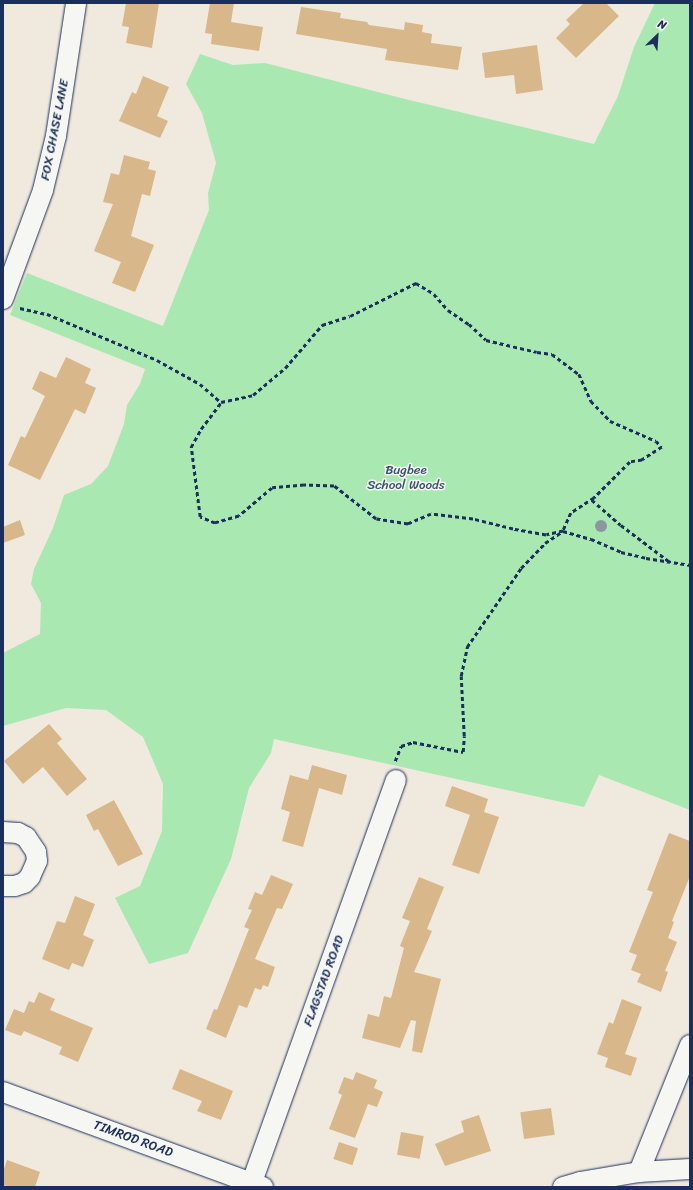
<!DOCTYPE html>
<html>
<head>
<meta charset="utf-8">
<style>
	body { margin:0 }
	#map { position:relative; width:693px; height:1190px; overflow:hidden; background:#f0e9dd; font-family:Sriracha,sans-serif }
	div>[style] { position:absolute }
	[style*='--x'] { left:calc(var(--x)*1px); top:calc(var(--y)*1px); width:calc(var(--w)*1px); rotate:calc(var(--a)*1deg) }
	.green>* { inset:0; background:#a9e8b0 }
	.building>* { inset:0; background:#d8b78b; transform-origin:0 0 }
	.path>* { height:2.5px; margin-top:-1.25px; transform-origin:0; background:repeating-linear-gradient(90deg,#1b2f5e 0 4px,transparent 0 7px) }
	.roads { filter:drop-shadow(0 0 1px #1b2f5e) drop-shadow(0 0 1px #1b2f5e) }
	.minor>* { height:20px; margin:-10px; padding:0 10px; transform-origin:10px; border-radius:10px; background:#f6f6f2 }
	.trees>* { width:12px; height:12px; margin:-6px; border-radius:50%; background:#8a97a0 }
	span { translate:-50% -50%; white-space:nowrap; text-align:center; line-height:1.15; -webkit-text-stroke:3px #f6f6f2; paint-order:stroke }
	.street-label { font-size:13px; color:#1b2f5e }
	.park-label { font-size:13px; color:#37546e }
	.frame { position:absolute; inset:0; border:4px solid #1b2f5e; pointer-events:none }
	.north { position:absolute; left:637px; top:16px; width:40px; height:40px; -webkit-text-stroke:3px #f6f6f2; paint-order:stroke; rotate:25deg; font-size:11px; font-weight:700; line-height:16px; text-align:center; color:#1b2f5e }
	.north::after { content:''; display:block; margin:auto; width:14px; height:18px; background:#1b2f5e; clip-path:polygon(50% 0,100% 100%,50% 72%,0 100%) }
</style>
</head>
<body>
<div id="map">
	<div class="green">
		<i style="clip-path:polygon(655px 3px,690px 3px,690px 810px,599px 775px,584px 807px,274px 739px,271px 753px,249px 788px,231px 859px,188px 953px,149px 964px,115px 898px,140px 886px,162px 831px,163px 784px,143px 737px,106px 710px,66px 708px,3px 726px,3px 653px,40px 634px,41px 603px,31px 584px,34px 569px,53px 528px,64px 495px,91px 484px,108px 466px,124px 424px,127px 405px,140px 384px,145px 369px,10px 315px,27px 273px,163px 326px,209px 210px,208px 193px,216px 163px,202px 113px,186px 84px,200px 54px,233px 65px,265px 63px,405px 99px,594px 144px,618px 96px,634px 47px)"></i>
	</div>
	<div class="building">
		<i style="clip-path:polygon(126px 3px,159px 3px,152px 48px,126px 43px,129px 27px,122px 26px)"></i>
		<i style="clip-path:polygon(210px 3px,234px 3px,231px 22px,263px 27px,259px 51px,211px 44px,212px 34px,205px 33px)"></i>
		<i style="clip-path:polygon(584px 3px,606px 3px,619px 16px,576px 58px,556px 38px,570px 24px,566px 20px)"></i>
		<i style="clip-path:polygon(301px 7px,341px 13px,340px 18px,367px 22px,369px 25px,404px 30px,405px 22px,423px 25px,422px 32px,432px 34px,431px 43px,462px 47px,458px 70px,385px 60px,387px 49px,296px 34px)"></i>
		<i style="clip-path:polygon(537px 45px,543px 90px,516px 94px,514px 75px,485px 78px,482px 53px)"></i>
		<i style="clip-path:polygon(143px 76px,169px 87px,157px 116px,168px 121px,160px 138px,119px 121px,132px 92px,136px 94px)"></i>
		<i style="clip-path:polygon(124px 155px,150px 162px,148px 169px,156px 171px,150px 196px,142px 194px,131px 236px,154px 245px,135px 292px,112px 283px,121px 262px,94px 251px,113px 204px,103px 202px,111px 173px,119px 175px)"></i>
		<i style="clip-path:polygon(66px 357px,91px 369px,85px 383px,96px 388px,85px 414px,75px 409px,40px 480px,8px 465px,21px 436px,25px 438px,45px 396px,32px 389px,40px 371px,56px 378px)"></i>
		<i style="clip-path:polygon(20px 520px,25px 535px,3px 543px,3px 527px)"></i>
		<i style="clip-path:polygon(49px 724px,62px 739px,57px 743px,87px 779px,67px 796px,43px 767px,23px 784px,4px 761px)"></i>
		<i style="clip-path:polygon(312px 765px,347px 775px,342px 795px,319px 788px,303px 847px,282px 841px,290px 812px,281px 809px,290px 775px,308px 780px)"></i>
		<i style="clip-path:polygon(452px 786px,488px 799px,484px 812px,499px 817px,479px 874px,452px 865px,470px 815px,445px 806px)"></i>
		<i style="clip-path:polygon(114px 800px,143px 854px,118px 866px,98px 829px,94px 831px,86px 815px)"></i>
		<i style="clip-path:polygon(669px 833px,690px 841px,690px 876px,672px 921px,674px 922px,668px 938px,677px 942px,665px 971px,668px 972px,661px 992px,637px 982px,641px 974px,631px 970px,637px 955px,629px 952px,653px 892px,647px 890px)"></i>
		<i style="clip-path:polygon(271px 875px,293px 884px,282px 909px,277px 908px,255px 959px,275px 967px,268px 987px,263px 985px,261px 990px,255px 988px,247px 1008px,239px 1005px,226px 1038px,206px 1029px,214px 1009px,217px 1010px,249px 929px,244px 927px,252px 910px,248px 909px,255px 892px,262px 895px)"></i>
		<i style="clip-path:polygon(419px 877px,444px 887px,427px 929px,432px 931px,414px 972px,441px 979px,422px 1053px,412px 1051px,416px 1021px,411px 1020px,400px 1048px,362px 1038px,368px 1014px,379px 1017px,384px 996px,391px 998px,404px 948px,400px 946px,410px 921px,402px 918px)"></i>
		<i style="clip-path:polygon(75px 896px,95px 904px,83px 935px,94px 940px,83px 967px,72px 963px,69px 970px,42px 959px,57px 921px,65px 923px)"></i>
		<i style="clip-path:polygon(39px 992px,55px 999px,50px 1010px,93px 1028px,78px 1062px,59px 1054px,62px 1047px,24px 1031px,21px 1036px,5px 1030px,14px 1009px,24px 1013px,29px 1001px,34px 1003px)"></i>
		<i style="clip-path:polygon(622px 999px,642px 1007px,625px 1054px,637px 1058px,631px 1076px,605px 1067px,608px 1058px,597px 1054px,609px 1022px,613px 1024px)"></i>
		<i style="clip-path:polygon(180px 1069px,233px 1091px,221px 1120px,197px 1111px,202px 1101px,172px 1089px)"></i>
		<i style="clip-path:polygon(356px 1072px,377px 1080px,374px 1088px,383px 1092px,377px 1107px,368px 1104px,355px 1138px,329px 1129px,342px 1095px,338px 1093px,344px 1077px,353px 1080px)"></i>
		<i style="left:551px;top:1108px;width:27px;height:31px;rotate:82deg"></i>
		<i style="clip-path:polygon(479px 1115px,491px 1151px,445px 1166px,435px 1144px,464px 1132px,461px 1121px)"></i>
		<i style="left:401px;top:1132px;width:23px;height:23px;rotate:10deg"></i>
		<i style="left:339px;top:1142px;width:20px;height:18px;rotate:18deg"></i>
		<i style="clip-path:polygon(7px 1160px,40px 1172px,35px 1187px,9px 1187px,3px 1185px,3px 1172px)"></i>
	</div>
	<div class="path">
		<i style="--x:416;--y:283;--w:21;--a:31"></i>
		<i style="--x:434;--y:294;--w:21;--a:49"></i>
		<i style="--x:448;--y:310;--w:25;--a:34"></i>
		<i style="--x:469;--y:324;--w:23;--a:43"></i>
		<i style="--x:486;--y:340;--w:52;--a:13.2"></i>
		<i style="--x:537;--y:352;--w:15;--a:8"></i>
		<i style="--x:552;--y:354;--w:34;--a:37"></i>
		<i style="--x:579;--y:374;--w:30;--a:66"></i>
		<i style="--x:591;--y:401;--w:28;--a:46"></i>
		<i style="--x:610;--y:421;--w:50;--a:23.5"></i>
		<i style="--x:656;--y:441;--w:8;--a:45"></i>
		<i style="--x:662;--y:447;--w:24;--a:147"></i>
		<i style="--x:642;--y:460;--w:12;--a:171"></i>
		<i style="--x:630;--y:462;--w:51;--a:135"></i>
		<i style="--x:594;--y:498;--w:27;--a:147"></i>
		<i style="--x:571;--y:513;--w:20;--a:114"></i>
		<i style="--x:563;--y:531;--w:17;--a:167"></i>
		<i style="--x:546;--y:535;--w:34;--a:-170"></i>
		<i style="--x:513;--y:529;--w:41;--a:-166"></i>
		<i style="--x:473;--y:519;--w:42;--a:-173.2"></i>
		<i style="--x:431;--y:514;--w:25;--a:157"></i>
		<i style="--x:408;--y:524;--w:32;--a:-171"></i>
		<i style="--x:376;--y:519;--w:53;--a:-141.8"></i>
		<i style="--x:334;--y:486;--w:30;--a:-178"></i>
		<i style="--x:304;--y:485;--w:32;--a:175"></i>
		<i style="--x:272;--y:488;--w:43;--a:139.7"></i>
		<i style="--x:239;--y:516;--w:25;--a:164"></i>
		<i style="--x:215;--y:523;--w:16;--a:-158"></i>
		<i style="--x:200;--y:517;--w:71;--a:-97.3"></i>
		<i style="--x:191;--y:447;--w:21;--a:-61"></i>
		<i style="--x:201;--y:429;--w:34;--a:-53"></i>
		<i style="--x:221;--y:402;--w:33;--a:-12"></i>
		<i style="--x:253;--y:395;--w:42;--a:-40.2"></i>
		<i style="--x:285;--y:368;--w:57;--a:-49.3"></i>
		<i style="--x:322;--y:325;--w:29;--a:-18"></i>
		<i style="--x:350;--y:316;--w:74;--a:-26.6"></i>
		<i style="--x:20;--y:308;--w:28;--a:13"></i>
		<i style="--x:47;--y:314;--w:119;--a:22.7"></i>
		<i style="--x:157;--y:360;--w:49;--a:29.2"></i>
		<i style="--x:200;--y:384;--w:28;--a:41"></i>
		<i style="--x:592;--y:500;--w:38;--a:41"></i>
		<i style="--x:621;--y:525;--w:61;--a:37.1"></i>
		<i style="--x:395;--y:761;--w:16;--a:-68"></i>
		<i style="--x:401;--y:746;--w:13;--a:-18"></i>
		<i style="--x:413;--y:742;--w:51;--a:11.3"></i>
		<i style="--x:463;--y:752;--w:16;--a:-86"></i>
		<i style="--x:464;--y:736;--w:60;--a:-92.9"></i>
		<i style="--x:461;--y:676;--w:30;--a:-78"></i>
		<i style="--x:467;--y:647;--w:96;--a:-55.6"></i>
		<i style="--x:521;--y:568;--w:35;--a:-46"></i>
		<i style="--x:545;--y:543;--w:22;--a:-34"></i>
		<i style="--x:563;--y:531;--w:29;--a:16"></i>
		<i style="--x:591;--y:539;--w:33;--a:23"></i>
		<i style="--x:621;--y:552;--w:26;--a:13"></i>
		<i style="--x:646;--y:558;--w:45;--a:9"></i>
	</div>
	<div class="roads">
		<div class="minor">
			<i style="--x:3;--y:299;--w:116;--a:-69.8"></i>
			<i style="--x:43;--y:190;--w:56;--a:-76.5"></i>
			<i style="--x:56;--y:136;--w:134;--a:-81.4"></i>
			<i style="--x:3;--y:832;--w:15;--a:4"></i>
			<i style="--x:18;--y:833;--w:9;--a:27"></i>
			<i style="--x:26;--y:837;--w:18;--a:56"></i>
			<i style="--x:36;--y:852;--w:9;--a:84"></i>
			<i style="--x:37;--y:861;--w:17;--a:114"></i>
			<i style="--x:30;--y:877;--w:8;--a:135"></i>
			<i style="--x:24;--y:883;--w:9;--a:162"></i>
			<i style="--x:15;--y:886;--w:12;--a:180"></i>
			<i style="--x:3;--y:1092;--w:277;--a:20.1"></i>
			<i style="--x:639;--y:1172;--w:137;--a:-68.1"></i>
			<i style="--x:252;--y:1182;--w:427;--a:-70.3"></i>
			<i style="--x:563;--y:1187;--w:18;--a:-16"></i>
			<i style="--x:580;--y:1182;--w:60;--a:-9.6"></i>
			<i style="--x:639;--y:1172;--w:51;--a:-3.4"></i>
		</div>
	</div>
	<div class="trees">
		<i style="left:601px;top:526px"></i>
	</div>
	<div class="street-label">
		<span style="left:55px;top:130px;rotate:-79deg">FOX CHASE LANE</span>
		<span style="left:324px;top:981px;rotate:-70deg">FLAGSTAD ROAD</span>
		<span style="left:133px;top:1139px;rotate:20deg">TIMROD ROAD</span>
	</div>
	<div class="park-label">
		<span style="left:406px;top:478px">Bugbee<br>School Woods</span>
	</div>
	<div class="frame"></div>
	<div class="north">N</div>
</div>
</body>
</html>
